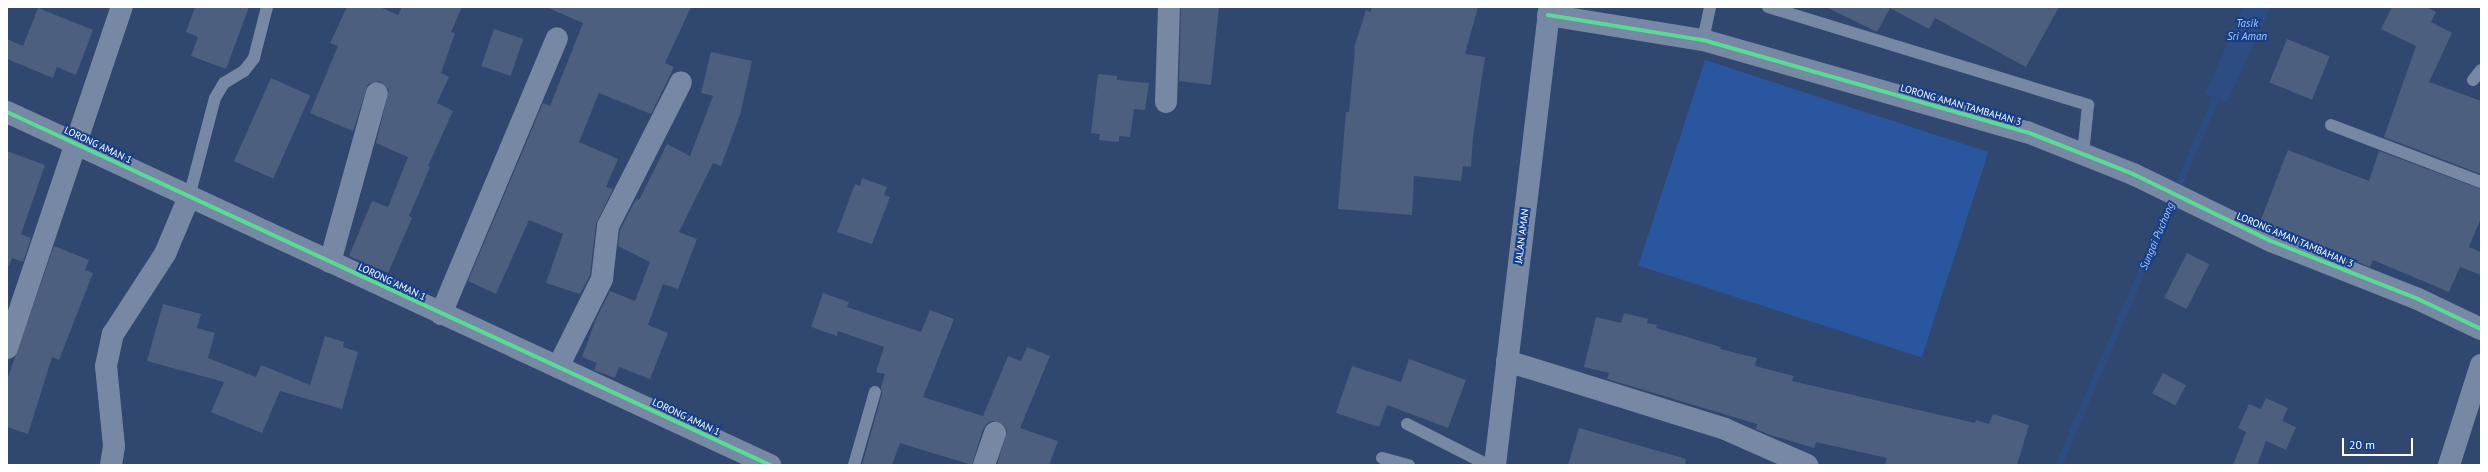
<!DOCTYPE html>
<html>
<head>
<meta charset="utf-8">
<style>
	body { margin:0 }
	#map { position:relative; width:2488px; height:472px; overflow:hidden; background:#30476f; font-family:"PT Sans",sans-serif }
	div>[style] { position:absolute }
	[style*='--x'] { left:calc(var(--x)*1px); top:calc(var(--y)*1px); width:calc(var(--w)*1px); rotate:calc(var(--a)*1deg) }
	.green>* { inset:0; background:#29569f; transform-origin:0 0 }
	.water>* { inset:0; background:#2d4c81 }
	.stream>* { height:7px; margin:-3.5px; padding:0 3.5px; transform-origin:3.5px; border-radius:3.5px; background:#2d4c81 }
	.building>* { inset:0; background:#4d5f7f; transform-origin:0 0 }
	.service>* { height:12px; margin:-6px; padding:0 6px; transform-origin:6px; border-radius:6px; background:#7788a4 }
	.minor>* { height:22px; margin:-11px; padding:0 11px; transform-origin:11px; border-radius:11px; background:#7788a4 }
	.cycleway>* { height:4px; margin:-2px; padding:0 2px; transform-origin:2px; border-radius:2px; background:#5adb95 }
	span { translate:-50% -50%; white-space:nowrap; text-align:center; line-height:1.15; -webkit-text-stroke:4px #163f89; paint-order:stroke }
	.street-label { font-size:10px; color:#fff }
	.water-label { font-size:11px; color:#a9c6f6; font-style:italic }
	.frame { position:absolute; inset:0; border:8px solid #fff; pointer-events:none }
	.scale { position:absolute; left:2342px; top:438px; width:71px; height:18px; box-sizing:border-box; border:2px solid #fff; border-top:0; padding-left:5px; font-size:12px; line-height:14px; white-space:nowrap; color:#fff; -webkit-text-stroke:3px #163f89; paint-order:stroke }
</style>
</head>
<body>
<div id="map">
	<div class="green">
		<i style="left:1705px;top:60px;width:298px;height:216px;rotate:18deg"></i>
	</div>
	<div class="water">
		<i style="clip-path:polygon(2243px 7px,2271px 7px,2227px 103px,2205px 94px)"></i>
	</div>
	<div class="stream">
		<i style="--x:2058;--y:465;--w:408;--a:-66.8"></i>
	</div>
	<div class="building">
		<i style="clip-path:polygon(195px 7px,249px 7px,226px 69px,191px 56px,198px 37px,186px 32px)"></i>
		<i style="clip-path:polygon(347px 7px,380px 7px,398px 15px,402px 7px,462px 7px,451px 32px,455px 33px,441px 73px,449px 77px,437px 103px,453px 111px,428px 166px,430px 167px,409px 216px,412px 218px,388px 273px,349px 256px,372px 201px,388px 207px,408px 157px,376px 143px,389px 90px,380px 81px,368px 84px,353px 131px,310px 113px,338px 46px,330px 43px)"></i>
		<i style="clip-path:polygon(546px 7px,691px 7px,665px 63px,674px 67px,651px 114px,599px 93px,579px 142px,618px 159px,606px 187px,613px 189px,596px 224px,590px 275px,580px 294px,546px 283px,563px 234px,529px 220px,496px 294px,468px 281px,543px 103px,550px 106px,583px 23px)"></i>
		<i style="clip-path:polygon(1181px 7px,1219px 7px,1211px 85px,1179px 81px)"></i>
		<i style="clip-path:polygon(1372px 7px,1478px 7px,1465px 54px,1485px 57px,1473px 137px,1471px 167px,1463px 166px,1461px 181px,1414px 176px,1412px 215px,1338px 209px,1346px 112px,1349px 112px,1355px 49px,1354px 48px,1366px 10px,1370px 12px)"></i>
		<i style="clip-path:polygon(1826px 7px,2059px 7px,2026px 67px,1935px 18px,1929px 29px,1890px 8px,1877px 32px)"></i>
		<i style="clip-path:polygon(2392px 7px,2426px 7px,2436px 12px,2431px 22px,2452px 33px,2429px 82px,2481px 101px,2481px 174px,2384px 137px,2416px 46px,2381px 29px)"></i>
		<i style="clip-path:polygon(38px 8px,93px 30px,76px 75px,57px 67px,53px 78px,7px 59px,7px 39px,23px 46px)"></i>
		<i style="left:494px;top:29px;width:31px;height:39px;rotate:19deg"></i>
		<i style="left:2287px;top:39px;width:46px;height:47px;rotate:22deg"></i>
		<i style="clip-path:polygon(711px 52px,752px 61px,740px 115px,721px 166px,713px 163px,679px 232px,697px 239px,678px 289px,663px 284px,648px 325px,668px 333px,650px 379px,619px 367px,615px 378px,594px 370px,597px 363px,582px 357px,596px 319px,610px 291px,635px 301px,650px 262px,618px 246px,620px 230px,636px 199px,639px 200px,667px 144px,690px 156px,713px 96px,701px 93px)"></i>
		<i style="clip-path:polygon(1098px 74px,1117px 76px,1117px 80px,1149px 83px,1145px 110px,1134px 109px,1130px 137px,1119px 136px,1119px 142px,1099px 140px,1100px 134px,1091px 133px)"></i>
		<i style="left:271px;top:78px;width:43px;height:91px;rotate:24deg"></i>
		<i style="clip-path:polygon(2288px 150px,2369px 181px,2379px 151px,2481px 189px,2481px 218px,2469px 247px,2481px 252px,2481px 275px,2460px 267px,2449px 292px,2373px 260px,2370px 267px,2260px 222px)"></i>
		<i style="clip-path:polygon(7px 151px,45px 165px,21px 234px,31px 238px,23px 262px,12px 258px,9px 266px,7px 266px)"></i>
		<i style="clip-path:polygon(862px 178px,887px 187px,884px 195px,890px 197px,872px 244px,837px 232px,855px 184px,860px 186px)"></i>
		<i style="clip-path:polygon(54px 246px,89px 260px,85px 270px,93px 273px,59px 360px,52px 357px,28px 434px,7px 427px,7px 380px)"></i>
		<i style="left:2187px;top:253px;width:25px;height:50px;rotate:27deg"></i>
		<i style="clip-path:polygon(823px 293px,849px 302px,847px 307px,921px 332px,930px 310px,954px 319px,923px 397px,983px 416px,1008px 356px,1021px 361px,1027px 347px,1050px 356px,1020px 428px,1058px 441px,1049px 465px,997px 465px,1007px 431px,1004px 425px,993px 421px,987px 423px,983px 429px,972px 465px,900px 443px,892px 465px,862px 465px,882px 394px,881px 387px,885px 374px,876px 372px,884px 347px,838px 331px,837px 336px,811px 327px)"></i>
		<i style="clip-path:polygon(163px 304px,201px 314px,197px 328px,215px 333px,208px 358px,256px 377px,261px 365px,310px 385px,325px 336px,344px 342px,343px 347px,358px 352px,342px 409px,280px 391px,262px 433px,211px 412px,224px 382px,147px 361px)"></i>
		<i style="clip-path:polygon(1624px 313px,1648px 319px,1647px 323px,1657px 325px,1656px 328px,1721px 347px,1720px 349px,1757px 358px,1755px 366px,1794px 376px,1792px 381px,1975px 423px,1976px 420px,1989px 424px,1993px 414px,2029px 425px,2017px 465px,1885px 465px,1887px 458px,1816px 442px,1814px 448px,1770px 435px,1756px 429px,1757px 424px,1607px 379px,1609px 373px,1584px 367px,1596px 317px,1621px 323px)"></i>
		<i style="clip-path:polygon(1409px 359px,1466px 380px,1448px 428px,1387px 405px,1379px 427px,1336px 413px,1352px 366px,1401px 382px)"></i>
		<i style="left:2163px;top:373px;width:26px;height:23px;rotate:28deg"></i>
		<i style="clip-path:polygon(2266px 398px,2288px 408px,2282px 421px,2296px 427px,2286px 450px,2266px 441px,2257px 465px,2233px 465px,2246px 432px,2238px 428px,2249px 404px,2261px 409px)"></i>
		<i style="clip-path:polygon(1579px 428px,1686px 459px,1685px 465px,1568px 465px)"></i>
	</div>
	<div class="service">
		<i style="--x:1768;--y:7;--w:335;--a:17"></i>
		<i style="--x:2088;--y:105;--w:49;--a:95.8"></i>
		<i style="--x:1703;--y:40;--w:34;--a:-78"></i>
		<i style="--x:2473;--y:80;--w:13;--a:-51"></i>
		<i style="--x:2331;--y:125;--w:160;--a:20.8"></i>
		<i style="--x:189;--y:197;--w:102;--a:-75.3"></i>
		<i style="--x:215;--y:98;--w:17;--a:-59"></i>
		<i style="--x:224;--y:83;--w:23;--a:-31"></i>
		<i style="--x:244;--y:71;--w:16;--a:-52"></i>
		<i style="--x:254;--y:58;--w:53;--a:-75.7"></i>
		<i style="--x:1407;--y:424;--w:91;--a:26.8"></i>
		<i style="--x:1382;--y:458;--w:28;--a:15"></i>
		<i style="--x:854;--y:465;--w:76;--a:-74"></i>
	</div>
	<div class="minor">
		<i style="--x:1548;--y:15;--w:157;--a:9.2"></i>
		<i style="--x:1703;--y:40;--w:337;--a:15.9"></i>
		<i style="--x:2027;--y:132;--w:114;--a:21.6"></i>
		<i style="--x:2133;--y:174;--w:153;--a:25.9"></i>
		<i style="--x:2271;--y:241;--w:158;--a:21.5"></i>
		<i style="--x:2418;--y:299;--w:70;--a:25.5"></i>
		<i style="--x:1166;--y:102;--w:95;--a:-88.2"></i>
		<i style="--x:7;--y:112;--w:841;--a:24.83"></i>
		<i style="--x:330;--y:262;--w:175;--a:-74.5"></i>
		<i style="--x:441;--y:314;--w:299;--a:-67.2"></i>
		<i style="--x:7;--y:348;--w:360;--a:-71.4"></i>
		<i style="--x:1507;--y:361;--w:228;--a:17.3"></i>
		<i style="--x:1725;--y:429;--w:90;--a:23.7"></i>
		<i style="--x:558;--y:367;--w:98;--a:-63.4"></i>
		<i style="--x:602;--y:279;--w:53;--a:-83.5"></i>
		<i style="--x:608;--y:226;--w:161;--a:-63.1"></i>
		<i style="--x:111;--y:465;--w:19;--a:-81"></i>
		<i style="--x:114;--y:446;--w:80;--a:-95.7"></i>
		<i style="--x:106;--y:366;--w:33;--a:-78"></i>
		<i style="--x:113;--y:334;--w:95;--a:-57"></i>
		<i style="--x:165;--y:254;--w:62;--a:-67.2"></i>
		<i style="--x:984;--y:465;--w:34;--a:-71"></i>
		<i style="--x:1495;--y:465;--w:461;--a:-83.2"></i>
		<i style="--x:2449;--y:465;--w:105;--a:-72.3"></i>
	</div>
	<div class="cycleway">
		<i style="--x:1548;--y:15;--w:157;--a:9.2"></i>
		<i style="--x:1703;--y:40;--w:337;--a:15.9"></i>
		<i style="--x:2027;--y:132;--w:114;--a:21.6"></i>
		<i style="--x:2133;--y:174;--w:153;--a:25.9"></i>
		<i style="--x:2271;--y:241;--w:158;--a:21.5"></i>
		<i style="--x:2418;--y:299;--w:70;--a:25.5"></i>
		<i style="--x:7;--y:112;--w:841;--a:24.83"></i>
	</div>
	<div class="street-label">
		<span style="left:1961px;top:105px;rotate:16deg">LORONG AMAN TAMBAHAN 3</span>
		<span style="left:98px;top:145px;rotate:25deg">LORONG AMAN 1</span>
		<span style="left:1522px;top:236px;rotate:-83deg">JALAN AMAN</span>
		<span style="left:2295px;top:240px;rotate:23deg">LORONG AMAN TAMBAHAN 3</span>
		<span style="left:392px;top:282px;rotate:25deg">LORONG AMAN 1</span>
		<span style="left:686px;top:417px;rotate:25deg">LORONG AMAN 1</span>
	</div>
	<div class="water-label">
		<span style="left:2247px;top:30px">Tasik<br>Sri Aman</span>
		<span style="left:2157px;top:236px;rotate:-67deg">Sungai Puchong</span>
	</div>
	<div class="frame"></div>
	<div class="scale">20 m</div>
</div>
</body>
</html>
